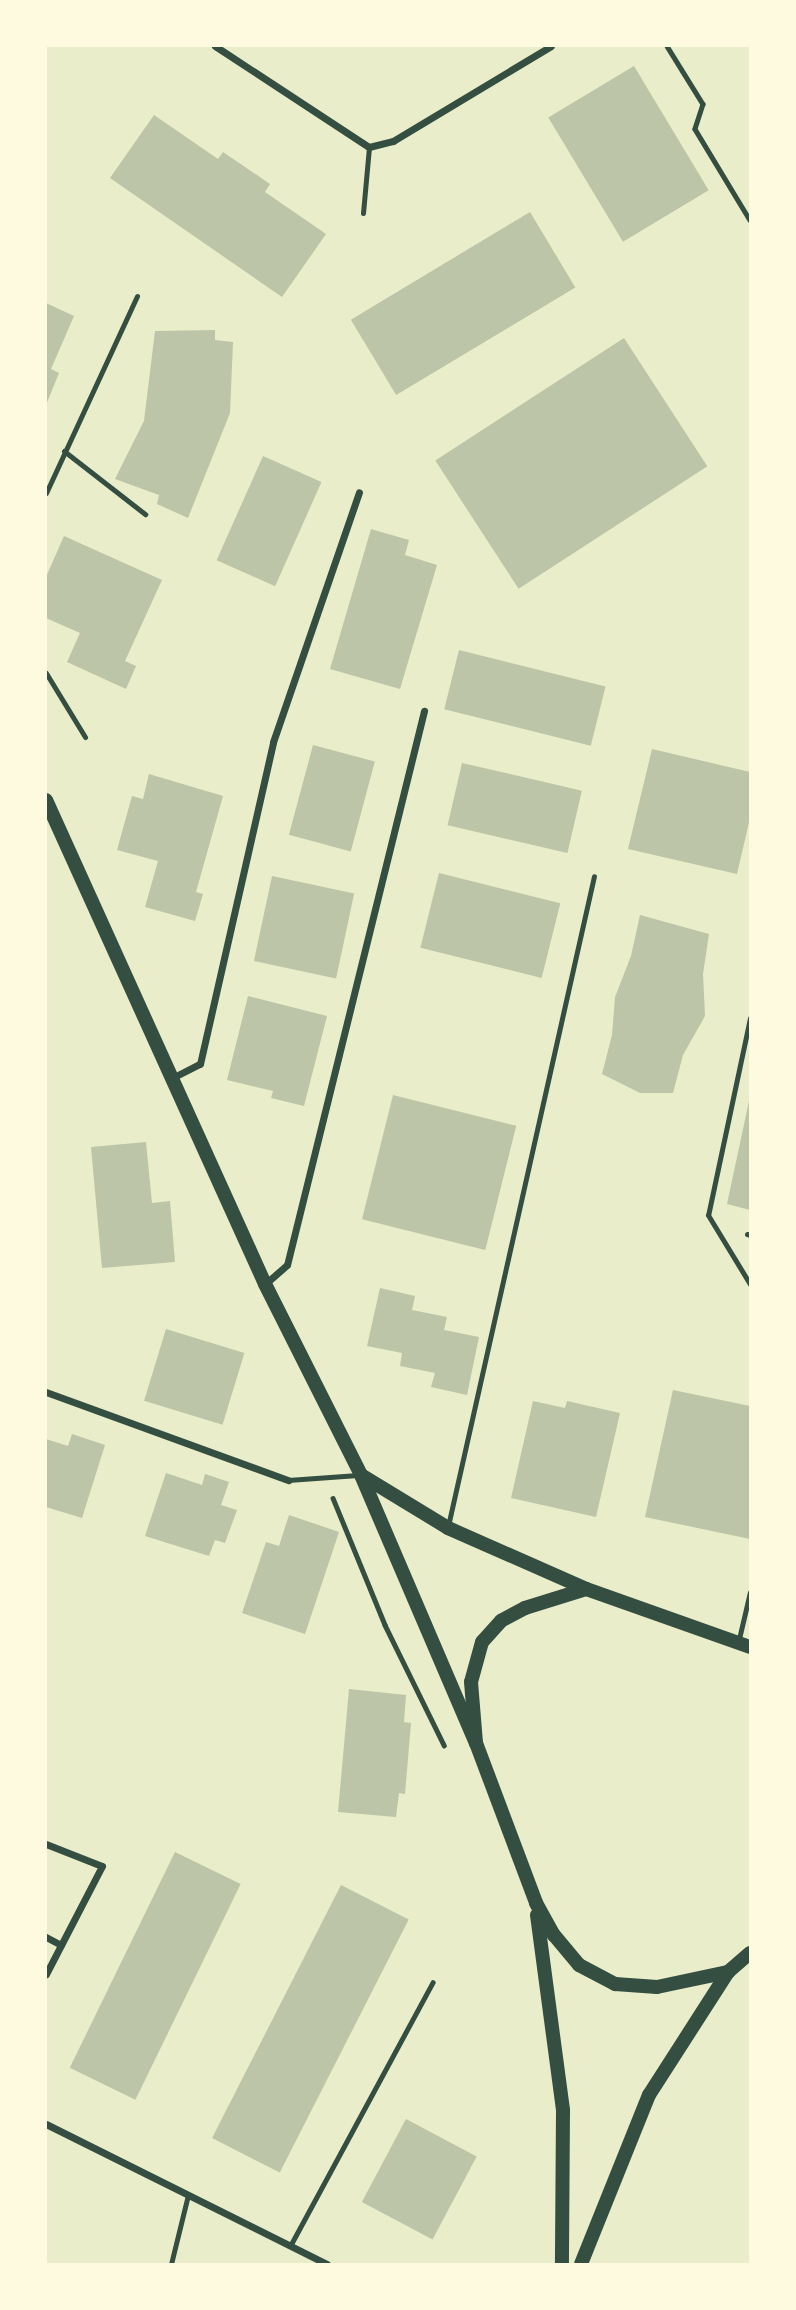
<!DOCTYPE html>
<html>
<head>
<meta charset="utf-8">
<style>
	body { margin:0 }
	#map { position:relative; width:796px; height:2310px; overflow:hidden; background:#e9edc9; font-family:"Noto Serif",serif }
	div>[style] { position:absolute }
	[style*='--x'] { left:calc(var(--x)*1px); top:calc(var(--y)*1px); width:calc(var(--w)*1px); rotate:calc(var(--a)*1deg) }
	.building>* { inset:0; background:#bcc5a7; transform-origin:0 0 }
	.path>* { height:4.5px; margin:-2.25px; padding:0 2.25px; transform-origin:2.25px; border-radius:2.25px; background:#344e41 }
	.service>* { height:5px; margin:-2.5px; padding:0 2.5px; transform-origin:2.5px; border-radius:2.5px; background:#344e41 }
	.minor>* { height:7px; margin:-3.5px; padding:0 3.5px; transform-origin:3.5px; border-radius:3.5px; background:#344e41 }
	.secondary>* { height:14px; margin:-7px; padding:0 7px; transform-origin:7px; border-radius:7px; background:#344e41 }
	span { translate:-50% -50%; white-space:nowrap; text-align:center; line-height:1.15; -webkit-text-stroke:7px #fefae0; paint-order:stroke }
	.frame { position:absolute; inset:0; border:47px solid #fefae0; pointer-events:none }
</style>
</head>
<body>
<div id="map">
	<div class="building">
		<i style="left:634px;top:66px;width:145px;height:100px;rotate:59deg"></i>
		<i style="clip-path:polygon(154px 115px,218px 159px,223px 152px,270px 184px,265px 192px,326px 234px,282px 297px,110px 178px)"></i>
		<i style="left:530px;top:212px;width:88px;height:209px;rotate:59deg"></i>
		<i style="clip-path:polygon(46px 303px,74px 316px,51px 369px,59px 373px,46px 405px)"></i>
		<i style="clip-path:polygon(215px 330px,215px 340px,233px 342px,230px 413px,188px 518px,157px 504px,159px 495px,115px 479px,144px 421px,155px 331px)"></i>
		<i style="left:624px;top:338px;width:153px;height:225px;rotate:57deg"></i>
		<i style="left:263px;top:456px;width:64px;height:114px;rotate:24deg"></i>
		<i style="clip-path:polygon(371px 529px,409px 540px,405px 555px,437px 565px,400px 689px,330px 669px)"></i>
		<i style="clip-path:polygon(64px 536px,162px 580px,125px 661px,136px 666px,126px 689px,67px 662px,80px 633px,46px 618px,46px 577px)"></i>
		<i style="left:459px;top:650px;width:151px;height:61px;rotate:14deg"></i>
		<i style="left:313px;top:745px;width:64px;height:93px;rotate:15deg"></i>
		<i style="clip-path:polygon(652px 749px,750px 772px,750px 818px,737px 874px,628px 849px)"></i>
		<i style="left:462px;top:763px;width:123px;height:64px;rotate:13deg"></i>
		<i style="clip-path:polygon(149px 774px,223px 796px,196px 892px,203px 894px,195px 921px,145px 907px,158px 861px,117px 850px,132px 796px,143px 799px)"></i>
		<i style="left:439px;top:873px;width:125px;height:77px;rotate:14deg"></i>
		<i style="left:272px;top:876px;width:84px;height:87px;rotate:12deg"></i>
		<i style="clip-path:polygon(640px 915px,709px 934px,703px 974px,705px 1016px,683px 1055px,673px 1093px,640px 1093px,602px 1074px,612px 1035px,615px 997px,631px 956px)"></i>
		<i style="clip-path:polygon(248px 996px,327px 1016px,304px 1106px,271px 1098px,273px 1091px,227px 1080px)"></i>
		<i style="left:393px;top:1095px;width:127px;height:128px;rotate:14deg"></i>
		<i style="clip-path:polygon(749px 1101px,750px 1101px,750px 1210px,727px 1204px)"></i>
		<i style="clip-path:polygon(146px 1142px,152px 1203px,170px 1201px,175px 1262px,102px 1268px,91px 1147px)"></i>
		<i style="clip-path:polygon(380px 1288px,415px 1296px,412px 1310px,447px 1317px,444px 1330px,479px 1337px,467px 1395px,431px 1387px,435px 1373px,400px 1366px,402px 1353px,367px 1346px)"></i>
		<i style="left:166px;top:1329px;width:82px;height:75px;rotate:17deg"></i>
		<i style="clip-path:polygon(673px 1390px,750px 1406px,750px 1539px,645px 1517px)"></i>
		<i style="clip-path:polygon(533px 1401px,565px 1408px,567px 1401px,620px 1413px,596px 1517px,511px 1498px)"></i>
		<i style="clip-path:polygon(72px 1434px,105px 1445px,82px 1518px,46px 1507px,46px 1439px,68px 1446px)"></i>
		<i style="clip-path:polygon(166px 1473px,202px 1485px,205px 1474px,229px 1482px,221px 1505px,237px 1510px,225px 1543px,215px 1540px,209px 1556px,145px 1536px)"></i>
		<i style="clip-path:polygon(289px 1515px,339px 1532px,305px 1634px,242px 1613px,266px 1542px,279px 1546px)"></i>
		<i style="clip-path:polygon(349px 1689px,406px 1695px,404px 1722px,411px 1723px,405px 1794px,399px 1793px,396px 1817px,338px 1812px)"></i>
		<i style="left:175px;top:1852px;width:73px;height:240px;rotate:26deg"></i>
		<i style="left:341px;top:1885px;width:76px;height:284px;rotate:27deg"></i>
		<i style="left:406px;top:2119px;width:80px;height:94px;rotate:28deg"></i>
	</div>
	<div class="path">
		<i style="--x:667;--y:46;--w:68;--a:58.2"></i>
		<i style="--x:703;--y:104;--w:26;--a:108"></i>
		<i style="--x:695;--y:129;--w:106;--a:58.9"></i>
		<i style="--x:333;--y:1498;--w:137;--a:67.7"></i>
		<i style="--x:385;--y:1625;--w:134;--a:63.8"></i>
	</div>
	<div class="service">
		<i style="--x:363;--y:213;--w:66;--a:-84.8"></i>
		<i style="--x:64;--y:451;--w:103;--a:37.9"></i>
		<i style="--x:46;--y:493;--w:217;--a:-65.2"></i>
		<i style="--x:46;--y:673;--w:75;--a:58.6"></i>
		<i style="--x:750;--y:1018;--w:201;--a:102"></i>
		<i style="--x:708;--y:1215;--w:81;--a:58.7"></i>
		<i style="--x:747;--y:1234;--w:3;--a:18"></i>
		<i style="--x:288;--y:1480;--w:70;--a:-4.1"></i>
		<i style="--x:448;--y:1526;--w:666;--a:-77.34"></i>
		<i style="--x:738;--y:1643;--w:52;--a:-76.8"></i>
		<i style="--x:290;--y:2246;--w:300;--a:-61.6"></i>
		<i style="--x:171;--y:2264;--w:71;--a:-76.2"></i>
	</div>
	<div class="minor">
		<i style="--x:215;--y:46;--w:184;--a:33.3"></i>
		<i style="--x:369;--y:147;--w:25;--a:-14"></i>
		<i style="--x:393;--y:141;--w:184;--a:-31"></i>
		<i style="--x:172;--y:1078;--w:31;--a:-27"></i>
		<i style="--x:200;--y:1064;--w:330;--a:-77.2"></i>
		<i style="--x:273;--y:742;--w:264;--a:-71"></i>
		<i style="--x:265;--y:1284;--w:29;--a:-41"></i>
		<i style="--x:287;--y:1265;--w:571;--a:-76.11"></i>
		<i style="--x:46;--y:1392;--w:258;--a:20"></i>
		<i style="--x:46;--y:1844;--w:60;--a:21.4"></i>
		<i style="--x:102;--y:1866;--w:122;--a:117.4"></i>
		<i style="--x:46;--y:1937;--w:17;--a:28"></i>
		<i style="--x:46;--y:2124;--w:314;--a:26.5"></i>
	</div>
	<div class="secondary">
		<i style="--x:46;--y:800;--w:531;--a:65.65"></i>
		<i style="--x:265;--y:1284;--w:214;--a:63.3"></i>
		<i style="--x:361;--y:1475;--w:292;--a:66.8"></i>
		<i style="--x:361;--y:1475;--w:102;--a:31.3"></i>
		<i style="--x:448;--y:1528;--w:151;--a:23.8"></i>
		<i style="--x:750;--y:1647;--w:174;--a:-160.5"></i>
		<i style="--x:586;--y:1589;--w:64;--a:162.7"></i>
		<i style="--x:525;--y:1608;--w:27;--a:152"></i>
		<i style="--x:501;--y:1621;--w:28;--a:132"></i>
		<i style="--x:482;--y:1642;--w:41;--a:105.4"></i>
		<i style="--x:471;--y:1682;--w:61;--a:85.3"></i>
		<i style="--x:476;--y:1743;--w:171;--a:69.4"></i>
		<i style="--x:536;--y:1903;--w:37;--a:61"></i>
		<i style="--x:554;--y:1935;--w:39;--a:50"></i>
		<i style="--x:579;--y:1965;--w:41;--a:27.8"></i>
		<i style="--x:615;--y:1984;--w:42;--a:4.1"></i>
		<i style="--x:657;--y:1987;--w:73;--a:-11.9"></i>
		<i style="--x:728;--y:1972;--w:29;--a:-41"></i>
		<i style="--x:537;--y:1915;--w:197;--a:82.4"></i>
		<i style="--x:563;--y:2110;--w:154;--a:90.4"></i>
		<i style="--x:581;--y:2264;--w:182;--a:-68.1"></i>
		<i style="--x:649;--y:2095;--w:146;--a:-57.3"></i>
	</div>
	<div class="frame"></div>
</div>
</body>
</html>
